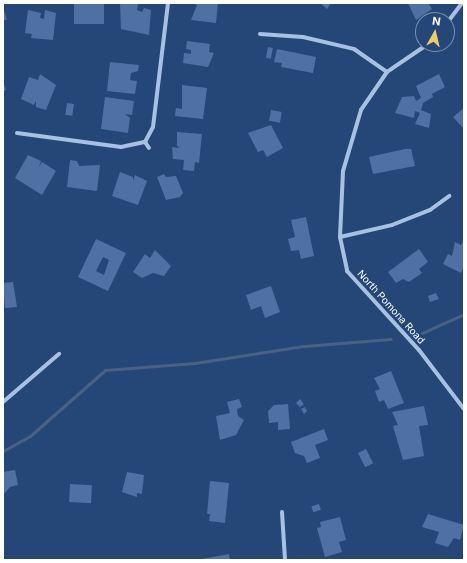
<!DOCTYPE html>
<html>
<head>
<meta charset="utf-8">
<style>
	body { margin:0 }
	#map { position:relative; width:467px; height:563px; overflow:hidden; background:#254778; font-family:Inter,sans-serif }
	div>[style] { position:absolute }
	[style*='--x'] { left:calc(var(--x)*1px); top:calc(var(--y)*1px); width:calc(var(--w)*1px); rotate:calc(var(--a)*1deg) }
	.stream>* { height:3px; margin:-1.5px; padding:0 1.5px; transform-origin:1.5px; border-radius:1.5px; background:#486185 }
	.building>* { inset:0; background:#4e70a2; transform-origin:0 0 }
	.street>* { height:4px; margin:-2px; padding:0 2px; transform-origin:2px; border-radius:2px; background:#a7c1e3 }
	span { translate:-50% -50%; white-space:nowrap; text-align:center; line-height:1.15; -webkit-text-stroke:3px #254778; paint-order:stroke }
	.street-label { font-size:10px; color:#fff }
	.frame { position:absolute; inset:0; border:4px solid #fff; pointer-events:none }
	.north { position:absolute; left:415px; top:12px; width:40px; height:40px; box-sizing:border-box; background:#254778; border:1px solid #7c91ae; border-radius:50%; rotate:8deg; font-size:11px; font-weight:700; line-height:16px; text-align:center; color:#fff }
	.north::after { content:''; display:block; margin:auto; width:14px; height:18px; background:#eccb6c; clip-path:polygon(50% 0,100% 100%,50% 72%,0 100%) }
</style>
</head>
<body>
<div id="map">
	<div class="stream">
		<i style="--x:422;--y:333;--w:46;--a:-24.3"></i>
		<i style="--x:3;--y:451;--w:31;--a:-29"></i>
		<i style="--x:30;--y:436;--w:100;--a:-41.3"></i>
		<i style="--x:105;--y:370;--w:90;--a:-4.4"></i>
		<i style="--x:195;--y:363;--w:110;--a:-8.9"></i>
		<i style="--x:304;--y:346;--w:87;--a:-4.6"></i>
	</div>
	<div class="building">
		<i style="left:74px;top:3px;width:30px;height:21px"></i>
		<i style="clip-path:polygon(120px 3px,138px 4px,137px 10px,142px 12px,144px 8px,151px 10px,149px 35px,121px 29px)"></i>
		<i style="clip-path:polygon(192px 3px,218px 3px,216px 23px,191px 20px,197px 5px)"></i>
		<i style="clip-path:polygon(320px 3px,331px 3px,327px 9px)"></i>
		<i style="clip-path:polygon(408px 3px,428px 3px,432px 9px,416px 20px)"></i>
		<i style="clip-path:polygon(3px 7px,7px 20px,3px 20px)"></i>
		<i style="clip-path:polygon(28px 10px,41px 13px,40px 18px,44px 19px,45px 10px,56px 13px,53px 40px,31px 38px,32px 34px,25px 33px)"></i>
		<i style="clip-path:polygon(187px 41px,210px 44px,209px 52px,214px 53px,208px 67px,183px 63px,184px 53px,191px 54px,191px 50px,186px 49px)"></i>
		<i style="left:268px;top:47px;width:5px;height:11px;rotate:11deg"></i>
		<i style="clip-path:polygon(277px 49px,316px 57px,313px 73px,281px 67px,282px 63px,274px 62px)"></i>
		<i style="clip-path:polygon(110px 62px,139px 65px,138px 71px,131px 73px,130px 80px,137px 81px,135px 94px,107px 91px)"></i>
		<i style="clip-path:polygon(40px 74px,56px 85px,46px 110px,36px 107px,36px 101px,34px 105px,21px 99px,29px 77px,38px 80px)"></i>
		<i style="clip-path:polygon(439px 74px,445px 87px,432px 94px,433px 97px,423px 103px,421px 110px,431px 114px,429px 128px,415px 124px,420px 113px,415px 111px,414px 118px,395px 113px,402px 97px,414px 96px,416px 101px,421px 98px,416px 86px)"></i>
		<i style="clip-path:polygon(3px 82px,6px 90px,3px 91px)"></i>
		<i style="clip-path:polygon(182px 85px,207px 88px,203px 119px,175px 116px,176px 108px,182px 109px)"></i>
		<i style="clip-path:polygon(105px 97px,134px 101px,132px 115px,125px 114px,130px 118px,128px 133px,101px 129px)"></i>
		<i style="left:67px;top:103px;width:7px;height:12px;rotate:8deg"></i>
		<i style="clip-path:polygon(464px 108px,464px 129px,453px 117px)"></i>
		<i style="left:271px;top:110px;width:11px;height:11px;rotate:10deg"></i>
		<i style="clip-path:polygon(271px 125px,283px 148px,267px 157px,263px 150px,258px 152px,248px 133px)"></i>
		<i style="clip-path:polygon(177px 132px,202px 134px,199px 163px,195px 162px,194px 171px,183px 170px,184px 160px,173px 159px,172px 147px,180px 148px,177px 146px)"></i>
		<i style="clip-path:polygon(405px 149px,411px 149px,415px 166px,373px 174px,369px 157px)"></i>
		<i style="clip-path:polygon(28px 155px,41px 161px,39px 167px,42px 162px,56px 171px,42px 195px,15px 178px)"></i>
		<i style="clip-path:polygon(70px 160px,77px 161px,79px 166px,100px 165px,97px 191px,67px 187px)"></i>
		<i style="clip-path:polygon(120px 172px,133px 177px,133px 181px,135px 175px,147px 181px,138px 205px,112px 196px)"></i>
		<i style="clip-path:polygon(164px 174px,166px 177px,176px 176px,183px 193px,180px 197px,166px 200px,157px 177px)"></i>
		<i style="clip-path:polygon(306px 217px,314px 256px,301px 259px,299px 250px,291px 251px,288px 239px,295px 237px,291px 220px)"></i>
		<i style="clip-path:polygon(evenodd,96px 239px,126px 253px,108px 291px,78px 277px,96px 239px,103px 257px,109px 260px,104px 275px,96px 271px,103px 257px)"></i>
		<i style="clip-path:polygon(464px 239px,464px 266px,461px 273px,443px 264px,448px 254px,452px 256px,455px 242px,461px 245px)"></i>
		<i style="clip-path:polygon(419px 249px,428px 262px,419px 269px,422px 273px,409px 282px,403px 279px,396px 283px,388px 272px)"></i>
		<i style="clip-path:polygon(155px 250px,171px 266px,164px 276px,153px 273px,142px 278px,133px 272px,145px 254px,150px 258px)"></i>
		<i style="clip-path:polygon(13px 282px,17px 307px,5px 308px,3px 283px)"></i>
		<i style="clip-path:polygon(271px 286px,280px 312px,265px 318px,261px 306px,251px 310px,246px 295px)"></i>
		<i style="clip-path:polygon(436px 293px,439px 299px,430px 302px,428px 296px)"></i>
		<i style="clip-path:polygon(391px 371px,404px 403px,388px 409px,384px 400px,379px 402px,375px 391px,380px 389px,374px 378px)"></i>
		<i style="clip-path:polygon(239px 399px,242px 407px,237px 409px,238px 416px,244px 420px,236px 435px,220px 440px,216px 416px,230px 413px,227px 402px)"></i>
		<i style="clip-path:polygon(300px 399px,304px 404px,300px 407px,296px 403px)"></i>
		<i style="clip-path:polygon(288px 404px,290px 429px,278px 430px,278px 422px,269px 423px,268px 411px,274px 405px)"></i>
		<i style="clip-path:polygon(424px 406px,428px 425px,419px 426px,424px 456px,403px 460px,393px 426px,398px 425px,392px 412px)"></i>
		<i style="clip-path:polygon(305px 407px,307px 411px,304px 414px,301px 409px)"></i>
		<i style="clip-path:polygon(324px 429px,328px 440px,315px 445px,320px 458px,307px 463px,304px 456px,295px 453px,291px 442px)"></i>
		<i style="left:366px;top:449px;width:16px;height:9px;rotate:63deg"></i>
		<i style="clip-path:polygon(15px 470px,18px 485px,10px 487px,3px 495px,3px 472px)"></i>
		<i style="clip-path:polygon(127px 472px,144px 475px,142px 494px,137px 493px,137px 497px,122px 492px)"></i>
		<i style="clip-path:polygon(210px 481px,229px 483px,225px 523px,209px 521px,210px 514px,207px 514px)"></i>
		<i style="left:70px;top:484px;width:22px;height:18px;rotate:3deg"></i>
		<i style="left:319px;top:504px;width:6px;height:8px;rotate:72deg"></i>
		<i style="clip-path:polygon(428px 514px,464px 525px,460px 540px,454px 538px,448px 547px,435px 543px,439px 532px,422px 527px)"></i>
		<i style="clip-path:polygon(340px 517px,346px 540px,339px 542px,342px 552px,325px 557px,317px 528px,321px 527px,320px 522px)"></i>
		<i style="clip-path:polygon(229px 554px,230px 560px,202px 560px,202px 559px)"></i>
	</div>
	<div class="street">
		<i style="--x:447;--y:23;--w:25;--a:-53"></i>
		<i style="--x:260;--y:34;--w:43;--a:4"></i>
		<i style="--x:303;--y:37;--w:52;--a:13.2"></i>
		<i style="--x:354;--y:49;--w:40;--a:34.9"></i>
		<i style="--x:428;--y:44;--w:50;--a:145.7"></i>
		<i style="--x:387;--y:72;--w:46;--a:124.4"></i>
		<i style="--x:361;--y:110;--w:64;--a:106.4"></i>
		<i style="--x:343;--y:171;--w:66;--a:92.6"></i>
		<i style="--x:340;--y:237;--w:35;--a:78"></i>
		<i style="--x:347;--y:271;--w:107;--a:47.7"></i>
		<i style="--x:419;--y:350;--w:74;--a:52.7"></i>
		<i style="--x:17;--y:133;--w:105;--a:7.7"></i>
		<i style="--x:121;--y:147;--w:25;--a:-12"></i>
		<i style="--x:145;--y:142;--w:17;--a:-62"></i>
		<i style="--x:153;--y:127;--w:125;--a:-83.1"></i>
		<i style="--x:145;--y:142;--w:7;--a:56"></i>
		<i style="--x:340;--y:237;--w:53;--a:-13"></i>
		<i style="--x:392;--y:225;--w:41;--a:-21.5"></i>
		<i style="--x:430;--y:210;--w:24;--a:-36"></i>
		<i style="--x:3;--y:402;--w:74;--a:-40.6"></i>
		<i style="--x:282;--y:512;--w:48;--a:86.4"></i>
	</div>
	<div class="street-label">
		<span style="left:391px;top:307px;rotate:48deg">North Pomona Road</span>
	</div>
	<div class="frame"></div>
	<div class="north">N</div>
</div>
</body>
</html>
